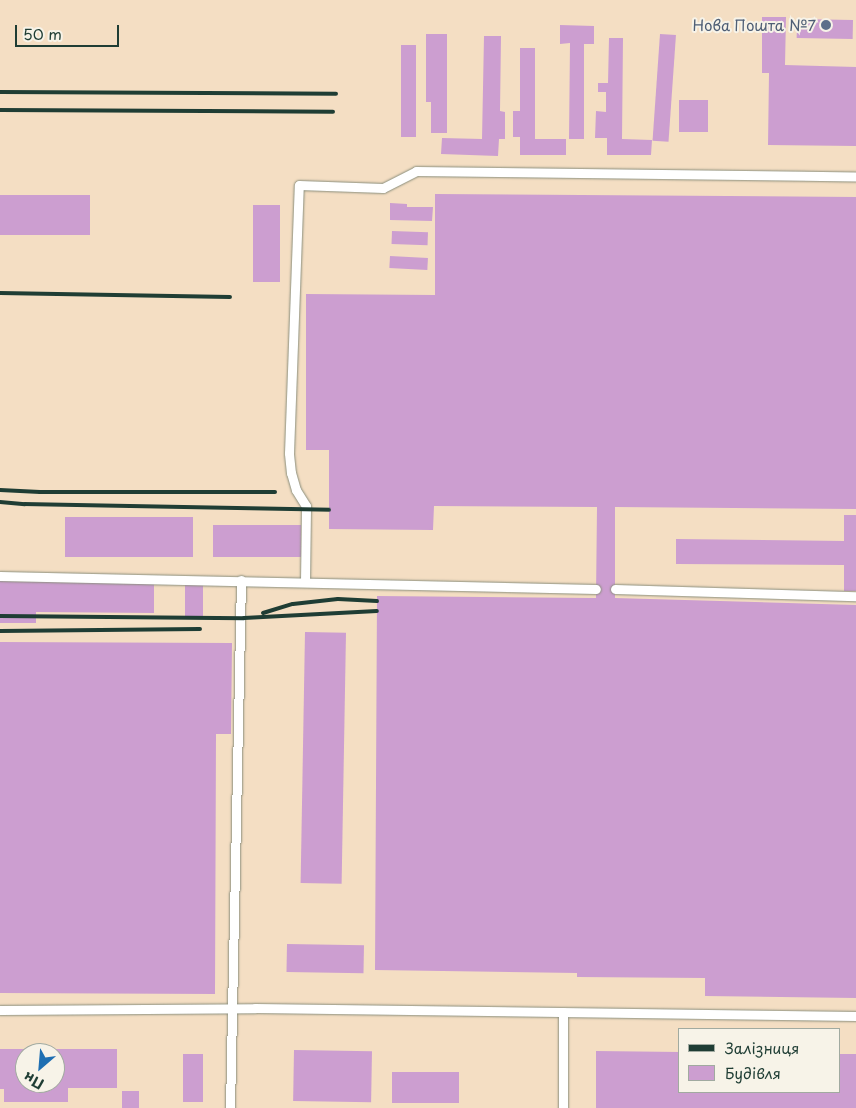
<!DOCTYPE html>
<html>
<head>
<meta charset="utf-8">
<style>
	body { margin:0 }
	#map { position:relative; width:856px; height:1108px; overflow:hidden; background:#f4dec3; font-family:"Playpen Sans",sans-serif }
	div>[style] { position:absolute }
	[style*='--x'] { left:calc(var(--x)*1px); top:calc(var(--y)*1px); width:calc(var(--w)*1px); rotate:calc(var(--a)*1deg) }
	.building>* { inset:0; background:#cc9ed0; transform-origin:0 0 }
	.roads { filter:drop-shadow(0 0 1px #8a8e7c) drop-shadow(0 0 1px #8a8e7c) }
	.service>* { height:9px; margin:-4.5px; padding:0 4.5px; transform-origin:4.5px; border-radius:4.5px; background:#fff }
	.rail>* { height:4px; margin:-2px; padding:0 2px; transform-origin:2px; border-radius:2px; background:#1f3d34 }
	.dots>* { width:14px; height:14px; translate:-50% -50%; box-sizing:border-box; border:2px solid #f7f3e8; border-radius:50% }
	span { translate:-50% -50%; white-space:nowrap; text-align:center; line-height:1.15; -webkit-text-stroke:4px #f7f3e8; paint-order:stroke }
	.service-label { font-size:15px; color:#4e5e75 }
	.right { translate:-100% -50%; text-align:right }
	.legend { position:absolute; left:678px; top:1028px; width:162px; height:65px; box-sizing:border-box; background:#f7f3e8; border:1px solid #a1aaa0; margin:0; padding:6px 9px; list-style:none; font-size:15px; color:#1f3d34 }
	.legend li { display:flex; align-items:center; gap:10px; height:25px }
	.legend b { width:25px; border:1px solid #a1aaa0 }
	.north { position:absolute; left:15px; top:1043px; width:50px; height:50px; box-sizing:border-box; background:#f7f3e8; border:1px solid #a1aaa0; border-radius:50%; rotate:207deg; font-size:14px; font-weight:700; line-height:20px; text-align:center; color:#1f3d34 }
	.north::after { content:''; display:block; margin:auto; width:18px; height:22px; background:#1f6fb2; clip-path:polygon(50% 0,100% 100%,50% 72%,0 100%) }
	.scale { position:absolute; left:15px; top:25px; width:104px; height:22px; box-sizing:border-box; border:2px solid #1f3d34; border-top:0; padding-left:6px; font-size:15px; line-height:18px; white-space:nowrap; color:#1f3d34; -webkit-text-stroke:4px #f7f3e8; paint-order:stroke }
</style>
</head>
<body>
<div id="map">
	<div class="building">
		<i style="clip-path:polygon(762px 17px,786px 17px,785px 65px,856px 67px,856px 146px,768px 145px,769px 73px,762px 73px)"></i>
		<i style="left:797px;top:19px;width:56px;height:19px;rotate:1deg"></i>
		<i style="clip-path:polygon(560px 25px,594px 26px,594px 44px,584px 44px,584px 139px,569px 139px,570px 43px,560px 44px)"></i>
		<i style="clip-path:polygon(426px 34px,447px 34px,447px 133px,431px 133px,431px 102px,426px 102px)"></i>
		<i style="left:660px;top:34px;width:16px;height:107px;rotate:4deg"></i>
		<i style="clip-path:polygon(484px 36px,501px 36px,500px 111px,505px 112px,505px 139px,499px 139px,498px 156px,441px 154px,442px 138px,482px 139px)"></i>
		<i style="clip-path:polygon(609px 38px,623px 38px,622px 139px,652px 140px,651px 155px,607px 155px,607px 138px,595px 138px,596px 111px,606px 112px,606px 92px,598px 92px,598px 83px,608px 83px)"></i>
		<i style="left:401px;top:45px;width:15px;height:92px"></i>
		<i style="clip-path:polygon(520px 48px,535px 48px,535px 139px,566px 139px,566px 155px,520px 155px,520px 137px,513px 137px,513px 111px,520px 111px)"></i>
		<i style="left:679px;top:100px;width:29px;height:32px"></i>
		<i style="clip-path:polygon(435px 194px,856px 197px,856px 509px,615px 507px,615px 598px,856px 605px,856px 998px,705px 996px,705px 978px,577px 977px,577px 973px,375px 970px,377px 596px,596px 598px,597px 507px,434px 506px,433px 530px,329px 529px,329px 450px,306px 450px,306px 294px,435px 295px)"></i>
		<i style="left:0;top:195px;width:90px;height:40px"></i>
		<i style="clip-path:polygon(390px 203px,407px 204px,407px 207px,433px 207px,432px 221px,390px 220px)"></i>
		<i style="left:253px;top:205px;width:27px;height:77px"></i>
		<i style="left:392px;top:231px;width:36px;height:13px;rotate:2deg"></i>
		<i style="left:390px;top:256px;width:38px;height:12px;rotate:3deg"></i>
		<i style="clip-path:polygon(844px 515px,856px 515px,856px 591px,844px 591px,844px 565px,676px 564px,676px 539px,844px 541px)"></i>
		<i style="left:65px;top:517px;width:128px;height:40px"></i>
		<i style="left:213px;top:525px;width:88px;height:32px"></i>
		<i style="clip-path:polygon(0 581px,154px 583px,154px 613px,36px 612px,36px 623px,0 623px)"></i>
		<i style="left:185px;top:581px;width:18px;height:37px"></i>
		<i style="left:305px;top:632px;width:41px;height:251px;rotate:1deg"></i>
		<i style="clip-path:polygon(0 642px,232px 643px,231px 734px,216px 734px,215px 994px,0 993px)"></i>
		<i style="left:287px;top:944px;width:77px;height:28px;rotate:1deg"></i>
		<i style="clip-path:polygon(evenodd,0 1049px,117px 1049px,117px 1088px,68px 1088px,68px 1102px,4px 1102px,4px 1089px,0 1089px,0 1049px,25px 1053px,55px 1053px,55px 1083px,25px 1083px,25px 1053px)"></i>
		<i style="left:294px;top:1050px;width:78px;height:51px;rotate:1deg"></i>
		<i style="clip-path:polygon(596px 1051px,680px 1052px,680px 1092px,840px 1092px,840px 1054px,856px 1054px,856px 1108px,596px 1108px)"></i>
		<i style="left:183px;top:1054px;width:20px;height:48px"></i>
		<i style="left:459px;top:1072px;width:31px;height:67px;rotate:90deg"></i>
		<i style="left:122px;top:1091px;width:17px;height:17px"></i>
	</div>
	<div class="roads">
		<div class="service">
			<i style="--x:0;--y:576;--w:596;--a:1.25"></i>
			<i style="--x:305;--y:581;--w:75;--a:-89.2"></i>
			<i style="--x:306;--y:506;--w:19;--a:-122"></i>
			<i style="--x:296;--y:490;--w:18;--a:-106"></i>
			<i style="--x:291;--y:473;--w:20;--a:-96"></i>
			<i style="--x:289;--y:453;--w:268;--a:-87.9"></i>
			<i style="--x:299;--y:185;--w:84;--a:2"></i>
			<i style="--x:383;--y:188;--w:37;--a:-27"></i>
			<i style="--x:416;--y:171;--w:440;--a:0.7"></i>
			<i style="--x:615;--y:589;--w:241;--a:1.7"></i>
			<i style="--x:0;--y:1010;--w:255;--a:-0.4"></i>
			<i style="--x:255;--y:1008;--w:601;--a:0.76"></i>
			<i style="--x:230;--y:1108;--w:528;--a:-88.81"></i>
			<i style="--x:563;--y:1108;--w:96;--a:-90"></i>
		</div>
	</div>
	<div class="rail">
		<i style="--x:0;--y:92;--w:336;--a:0.3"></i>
		<i style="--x:0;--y:110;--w:333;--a:0.3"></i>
		<i style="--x:0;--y:293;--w:230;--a:1"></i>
		<i style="--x:0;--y:490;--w:40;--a:2.9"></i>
		<i style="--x:40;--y:492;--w:235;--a:0"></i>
		<i style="--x:0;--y:502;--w:25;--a:5"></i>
		<i style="--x:25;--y:504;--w:304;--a:1.1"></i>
		<i style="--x:263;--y:613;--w:31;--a:-17"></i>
		<i style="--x:293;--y:604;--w:45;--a:-6.3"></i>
		<i style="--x:338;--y:599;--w:39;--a:3"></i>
		<i style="--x:0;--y:616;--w:244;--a:0.5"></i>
		<i style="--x:244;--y:618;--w:133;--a:-3"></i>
		<i style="--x:0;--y:631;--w:200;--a:-0.6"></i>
	</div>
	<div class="dots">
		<i style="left:826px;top:25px;background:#5c6f8a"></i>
	</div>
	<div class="service-label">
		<span class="right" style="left:816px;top:25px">Нова Пошта №7</span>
	</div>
	<ul class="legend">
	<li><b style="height:6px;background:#1f3d34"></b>Залізниця</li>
	<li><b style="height:14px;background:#cc9ed0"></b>Будівля</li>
	</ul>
	<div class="north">Пн</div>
	<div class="scale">50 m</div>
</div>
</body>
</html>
